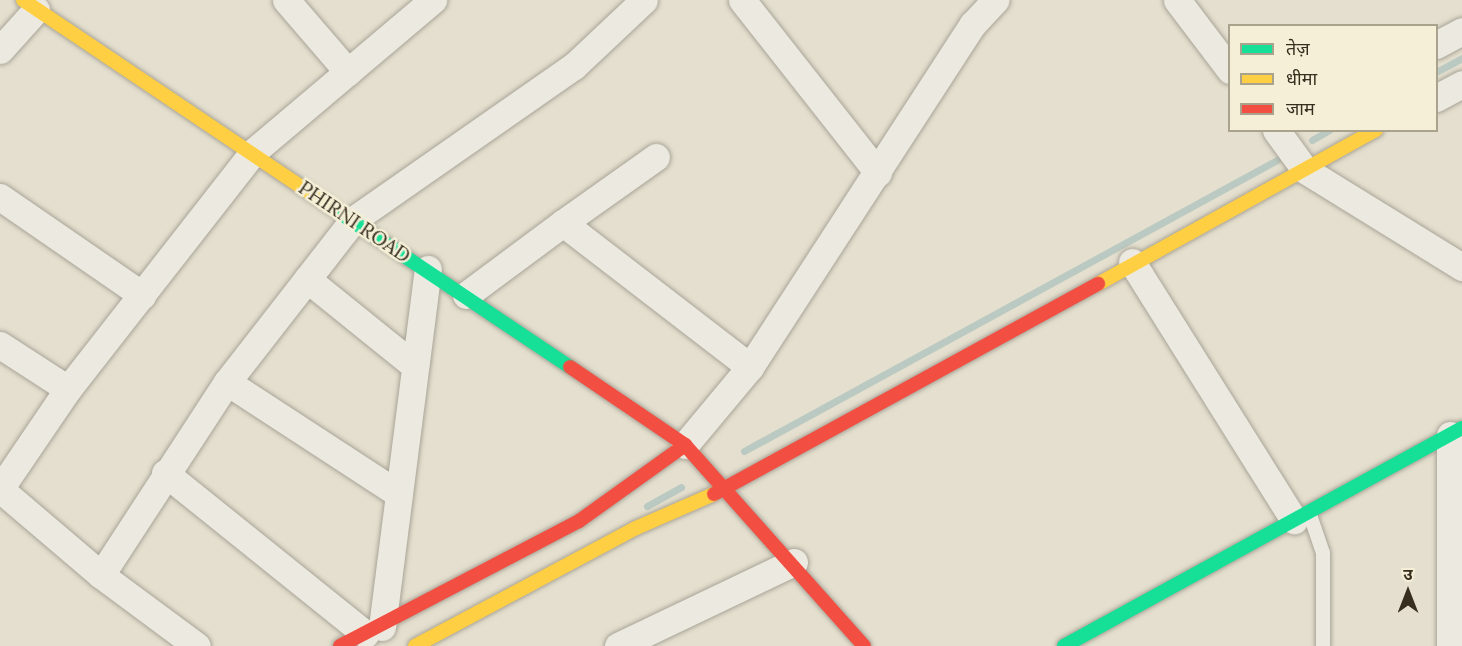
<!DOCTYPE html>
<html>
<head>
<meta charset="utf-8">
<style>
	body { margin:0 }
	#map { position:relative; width:1462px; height:646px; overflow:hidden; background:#e4dfce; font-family:Lora,"Noto Sans Devanagari",serif }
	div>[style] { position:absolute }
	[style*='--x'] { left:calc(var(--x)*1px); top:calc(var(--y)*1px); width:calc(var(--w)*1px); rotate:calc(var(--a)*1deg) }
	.stream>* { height:7px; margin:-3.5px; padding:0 3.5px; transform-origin:3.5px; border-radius:3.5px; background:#bac9c1 }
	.roads { filter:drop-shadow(0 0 2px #a9a498) drop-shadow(0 0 2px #a9a498) }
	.lane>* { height:14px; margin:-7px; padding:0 7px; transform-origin:7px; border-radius:7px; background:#eceae0 }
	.street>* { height:27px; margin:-13.5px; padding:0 13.5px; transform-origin:13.5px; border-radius:13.5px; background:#eceae0 }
	.fast>* { height:14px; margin:-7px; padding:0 7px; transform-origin:7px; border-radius:7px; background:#16e098 }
	.slow>* { height:14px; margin:-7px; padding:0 7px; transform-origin:7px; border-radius:7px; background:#ffcf43 }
	.jam>* { height:14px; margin:-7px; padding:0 7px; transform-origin:7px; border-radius:7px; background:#f24e42 }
	span { translate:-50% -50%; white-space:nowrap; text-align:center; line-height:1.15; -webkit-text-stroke:5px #f4efd6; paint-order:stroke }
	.street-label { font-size:20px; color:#382e20 }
	.legend { position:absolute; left:1228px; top:24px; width:210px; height:108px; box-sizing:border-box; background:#f4efd6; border:2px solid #a9a28d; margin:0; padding:8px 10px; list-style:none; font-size:18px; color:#382e20 }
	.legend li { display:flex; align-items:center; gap:12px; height:30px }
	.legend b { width:30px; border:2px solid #a9a28d }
	.north { position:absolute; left:1378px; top:562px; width:60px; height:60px; -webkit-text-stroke:4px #f4efd6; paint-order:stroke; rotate:0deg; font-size:16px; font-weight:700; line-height:24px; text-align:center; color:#382e20 }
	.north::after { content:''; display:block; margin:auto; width:21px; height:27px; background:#382e20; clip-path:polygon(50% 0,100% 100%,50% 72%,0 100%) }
</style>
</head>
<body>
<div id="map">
	<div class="stream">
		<i style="--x:1436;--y:72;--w:30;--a:-28"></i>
		<i style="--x:1312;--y:140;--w:20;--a:-30"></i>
		<i style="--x:744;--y:451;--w:607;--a:-28.63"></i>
		<i style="--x:647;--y:506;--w:39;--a:-29"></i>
	</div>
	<div class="roads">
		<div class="lane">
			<i style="--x:1309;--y:512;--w:43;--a:71.1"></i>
			<i style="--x:1323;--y:553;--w:93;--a:90"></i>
		</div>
		<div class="street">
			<i style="--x:286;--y:0;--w:95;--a:49.3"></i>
			<i style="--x:742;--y:0;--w:220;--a:51.8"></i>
			<i style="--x:1177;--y:0;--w:88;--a:52.9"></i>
			<i style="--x:1436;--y:45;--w:30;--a:-28"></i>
			<i style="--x:0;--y:50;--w:54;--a:-48"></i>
			<i style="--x:1436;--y:98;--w:30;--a:-28"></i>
			<i style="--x:1276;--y:130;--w:49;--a:54.1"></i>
			<i style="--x:1305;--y:170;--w:185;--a:31.7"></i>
			<i style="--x:0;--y:197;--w:173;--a:34.6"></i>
			<i style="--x:563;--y:223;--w:114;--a:-35.4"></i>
			<i style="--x:1132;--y:262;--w:305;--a:57.9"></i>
			<i style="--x:307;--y:279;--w:139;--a:38.9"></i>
			<i style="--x:466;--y:295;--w:121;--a:-36.6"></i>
			<i style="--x:563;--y:223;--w:236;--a:37.6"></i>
			<i style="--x:0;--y:345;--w:81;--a:32.9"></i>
			<i style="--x:227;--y:382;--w:205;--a:33.1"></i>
			<i style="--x:685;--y:445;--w:102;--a:-50.2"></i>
			<i style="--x:750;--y:367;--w:409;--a:-57"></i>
			<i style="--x:973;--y:24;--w:33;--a:-47"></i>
			<i style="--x:165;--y:473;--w:257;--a:38.8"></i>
			<i style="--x:0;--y:489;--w:121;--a:-55.8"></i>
			<i style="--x:68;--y:389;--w:301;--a:-52"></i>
			<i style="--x:253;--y:152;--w:236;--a:-40.2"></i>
			<i style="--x:0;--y:489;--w:133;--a:40.4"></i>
			<i style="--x:101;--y:575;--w:119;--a:36.5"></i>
			<i style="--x:101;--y:575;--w:230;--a:-56.9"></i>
			<i style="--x:227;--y:382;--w:205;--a:-52.1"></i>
			<i style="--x:353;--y:220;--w:269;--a:-34.9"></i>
			<i style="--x:574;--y:66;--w:96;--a:-43.3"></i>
			<i style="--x:382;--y:627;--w:361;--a:-82.7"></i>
			<i style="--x:618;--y:646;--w:195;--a:-25.5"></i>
			<i style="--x:1450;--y:646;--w:211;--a:-90"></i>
		</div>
		<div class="fast">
			<i style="--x:325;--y:203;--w:295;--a:33.8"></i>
			<i style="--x:1064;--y:646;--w:454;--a:-28.7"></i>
		</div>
		<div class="slow">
			<i style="--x:23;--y:0;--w:364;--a:33.9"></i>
			<i style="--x:1098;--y:284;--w:318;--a:-29"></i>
			<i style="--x:415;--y:646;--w:251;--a:-28.1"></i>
			<i style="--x:636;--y:528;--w:85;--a:-23.6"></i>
		</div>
		<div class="jam">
			<i style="--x:570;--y:367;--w:139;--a:34.1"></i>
			<i style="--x:685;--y:445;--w:269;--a:48.3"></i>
			<i style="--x:714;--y:494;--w:438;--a:-28.7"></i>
			<i style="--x:340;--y:646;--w:270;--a:-27.6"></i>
			<i style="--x:579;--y:521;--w:130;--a:-35.6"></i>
		</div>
	</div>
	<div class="street-label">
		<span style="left:355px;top:221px;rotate:34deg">PHIRNI ROAD</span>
	</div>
	<ul class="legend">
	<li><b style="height:8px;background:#16e098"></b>तेज़</li>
	<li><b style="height:8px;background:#ffcf43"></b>धीमा</li>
	<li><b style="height:8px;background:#f24e42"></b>जाम</li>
	</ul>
	<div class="north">उ</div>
</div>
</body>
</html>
